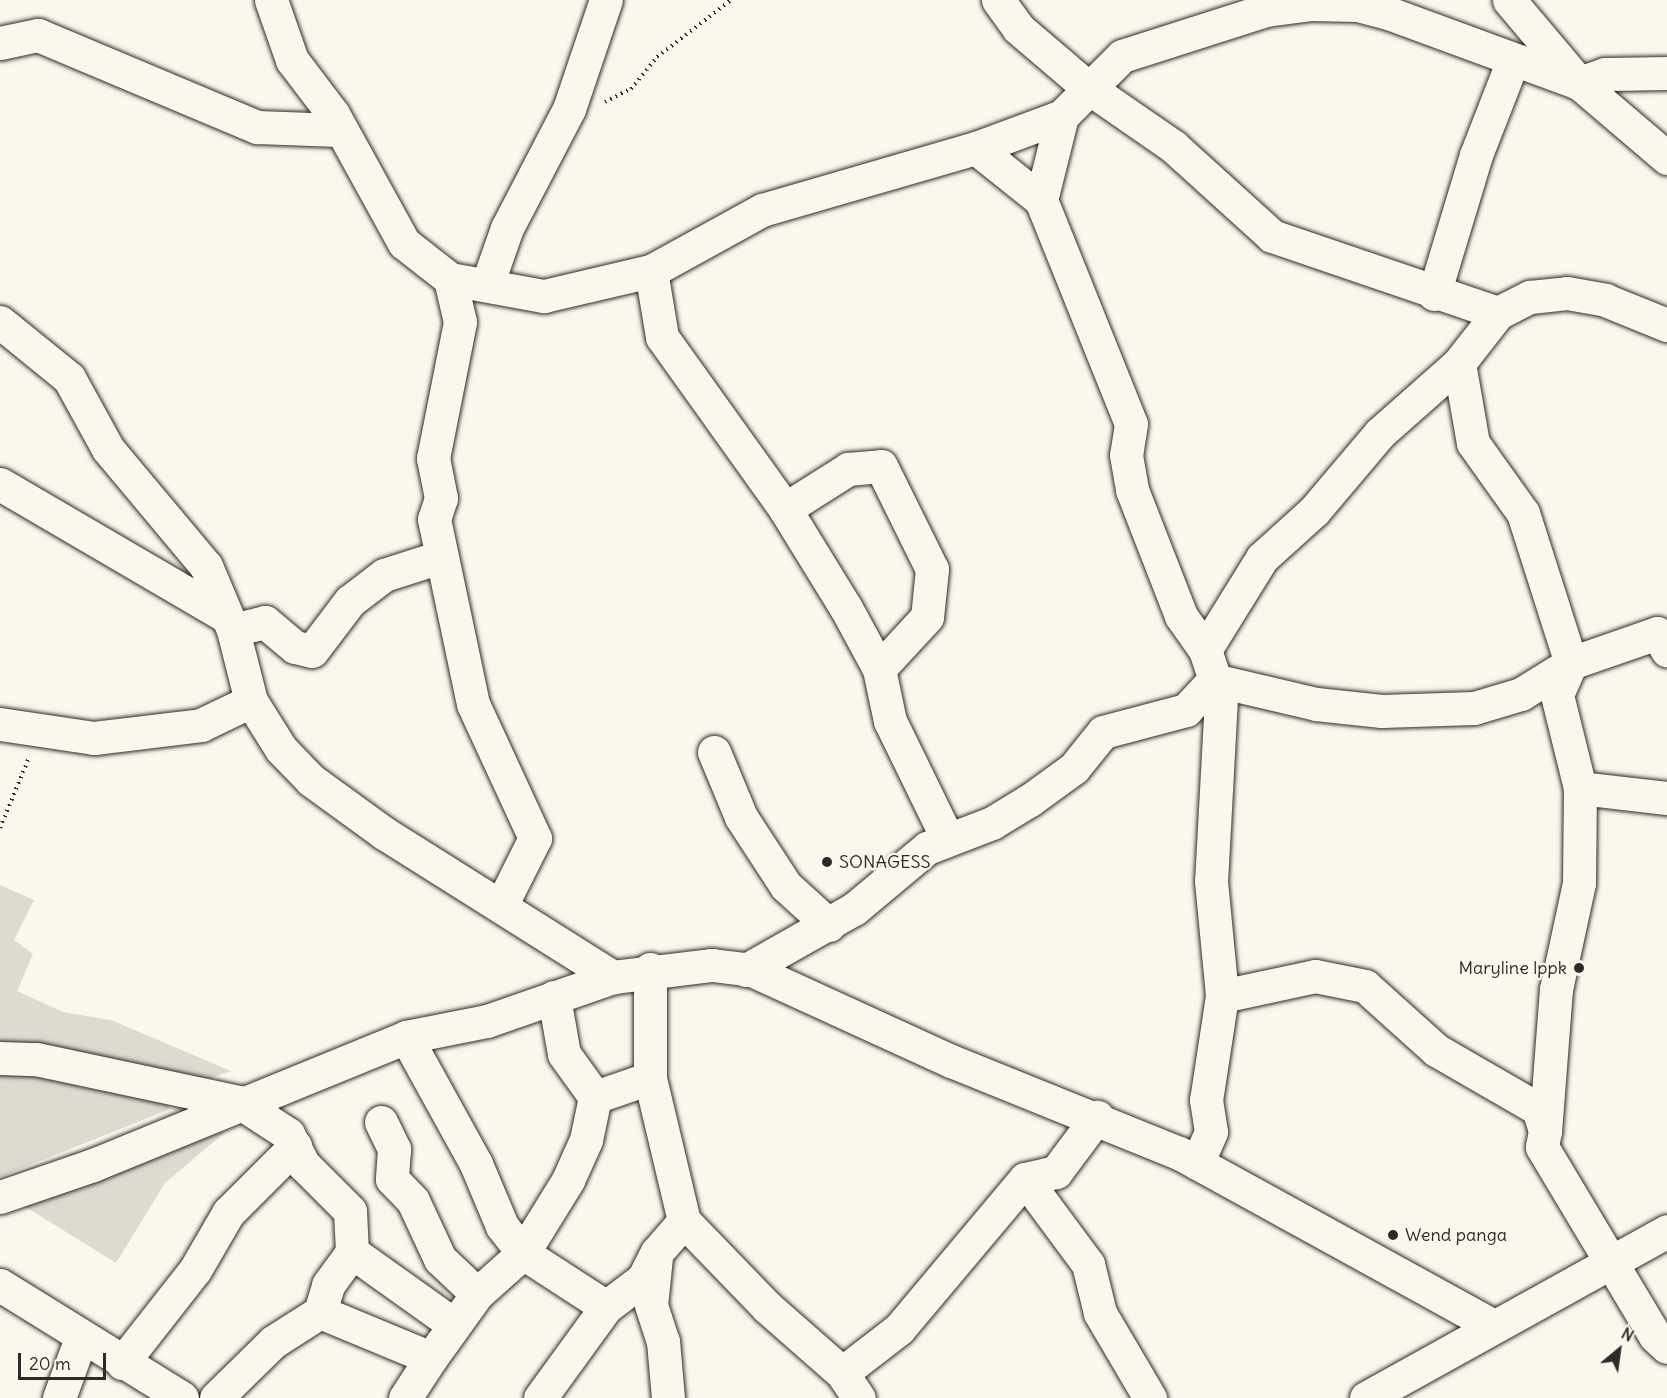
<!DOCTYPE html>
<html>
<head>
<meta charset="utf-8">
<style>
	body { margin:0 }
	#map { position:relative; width:1667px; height:1398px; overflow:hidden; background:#fbf7ec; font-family:Delius,sans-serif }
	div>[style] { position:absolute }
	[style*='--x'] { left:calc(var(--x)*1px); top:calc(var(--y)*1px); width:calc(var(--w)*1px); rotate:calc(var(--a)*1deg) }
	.green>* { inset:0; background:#dddad0 }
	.path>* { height:4px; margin-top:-2px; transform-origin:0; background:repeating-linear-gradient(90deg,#2b2b2b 0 1.5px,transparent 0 6px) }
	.roads { filter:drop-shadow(0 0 2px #2b2b2b) drop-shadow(0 0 2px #2b2b2b) }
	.minor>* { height:33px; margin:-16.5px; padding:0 16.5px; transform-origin:16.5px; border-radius:16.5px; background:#fbf7ec }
	.dots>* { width:16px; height:16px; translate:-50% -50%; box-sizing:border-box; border:3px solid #fbf7ec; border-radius:50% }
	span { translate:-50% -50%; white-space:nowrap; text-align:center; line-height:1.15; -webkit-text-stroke:4.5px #fbf7ec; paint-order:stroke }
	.poi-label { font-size:18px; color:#2b2b2b }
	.left { translate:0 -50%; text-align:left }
	.right { translate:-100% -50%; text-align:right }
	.north { position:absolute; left:1589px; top:1320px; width:60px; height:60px; -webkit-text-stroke:4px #fbf7ec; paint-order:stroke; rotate:29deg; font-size:16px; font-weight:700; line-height:24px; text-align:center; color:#2b2b2b }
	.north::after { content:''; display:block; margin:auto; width:21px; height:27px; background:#2b2b2b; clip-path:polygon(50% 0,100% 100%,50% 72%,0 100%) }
	.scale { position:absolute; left:18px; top:1353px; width:88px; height:27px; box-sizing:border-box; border:3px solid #2b2b2b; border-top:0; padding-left:8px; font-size:18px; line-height:21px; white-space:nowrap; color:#2b2b2b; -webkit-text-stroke:4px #fbf7ec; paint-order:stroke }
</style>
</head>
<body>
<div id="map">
	<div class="green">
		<i style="clip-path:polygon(0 885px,34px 900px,14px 940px,33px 954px,17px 991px,63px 1012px,111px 1020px,231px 1071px,185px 1088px,0 1044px)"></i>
		<i style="clip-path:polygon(0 1066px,165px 1099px,170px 1109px,0 1177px)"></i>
		<i style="clip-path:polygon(195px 1109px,224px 1133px,165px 1183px,116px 1263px,13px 1199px)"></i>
	</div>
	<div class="path">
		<i style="--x:605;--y:102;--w:29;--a:-27"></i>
		<i style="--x:631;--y:89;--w:41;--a:-50.9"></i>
		<i style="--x:657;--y:57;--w:93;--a:-37.6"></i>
		<i style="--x:0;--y:828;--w:74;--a:-67.6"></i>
	</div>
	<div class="roads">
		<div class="minor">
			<i style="--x:271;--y:0;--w:64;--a:70.7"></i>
			<i style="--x:292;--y:60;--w:68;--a:52.8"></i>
			<i style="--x:333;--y:114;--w:147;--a:61.2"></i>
			<i style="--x:404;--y:243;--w:58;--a:38"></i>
			<i style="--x:450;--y:279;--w:44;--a:76.9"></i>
			<i style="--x:460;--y:322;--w:139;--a:101.2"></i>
			<i style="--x:433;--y:458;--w:41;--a:78.7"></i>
			<i style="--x:441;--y:498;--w:22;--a:108"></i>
			<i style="--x:434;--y:519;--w:189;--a:78.1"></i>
			<i style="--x:473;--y:704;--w:148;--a:65.2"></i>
			<i style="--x:535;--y:838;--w:76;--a:116.6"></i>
			<i style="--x:998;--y:0;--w:34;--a:54"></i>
			<i style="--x:1018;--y:28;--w:89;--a:40.5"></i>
			<i style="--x:1086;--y:86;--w:107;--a:34.7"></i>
			<i style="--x:1174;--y:147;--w:132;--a:42.2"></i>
			<i style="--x:1272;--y:236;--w:239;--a:18.8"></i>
			<i style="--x:1509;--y:0;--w:109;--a:49.9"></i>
			<i style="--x:1579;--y:83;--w:116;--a:40.4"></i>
			<i style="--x:0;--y:43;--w:39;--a:-12"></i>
			<i style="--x:38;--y:35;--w:238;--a:22.8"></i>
			<i style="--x:257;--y:127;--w:81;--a:2.1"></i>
			<i style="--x:1062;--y:116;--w:87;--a:104"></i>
			<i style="--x:1041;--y:200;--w:241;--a:68.1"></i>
			<i style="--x:1131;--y:424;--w:31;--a:99"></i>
			<i style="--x:1126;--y:455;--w:36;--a:80"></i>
			<i style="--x:1132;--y:490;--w:135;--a:68.7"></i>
			<i style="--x:1181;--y:616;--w:42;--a:54.8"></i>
			<i style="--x:1205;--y:650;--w:51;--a:71.6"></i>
			<i style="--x:1221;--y:698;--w:183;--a:93.1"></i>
			<i style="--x:1211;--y:881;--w:116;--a:84.5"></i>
			<i style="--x:1222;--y:996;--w:105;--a:98.7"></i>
			<i style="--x:1206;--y:1100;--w:32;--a:81"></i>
			<i style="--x:1211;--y:1132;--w:34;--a:114"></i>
			<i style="--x:976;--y:148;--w:92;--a:-20.4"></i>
			<i style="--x:1062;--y:116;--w:85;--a:-45"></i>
			<i style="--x:1122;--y:56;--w:151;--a:-17.7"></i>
			<i style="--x:1266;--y:10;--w:44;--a:-7.8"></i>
			<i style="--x:1310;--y:4;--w:48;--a:1.2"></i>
			<i style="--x:1358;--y:5;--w:34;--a:15"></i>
			<i style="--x:1391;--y:14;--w:200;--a:20.2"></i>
			<i style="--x:1579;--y:83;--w:28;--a:-19"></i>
			<i style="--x:1605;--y:74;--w:62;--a:-0.9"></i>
			<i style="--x:651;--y:271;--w:67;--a:80.5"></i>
			<i style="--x:662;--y:337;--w:211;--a:54.4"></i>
			<i style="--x:785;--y:509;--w:116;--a:58.4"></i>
			<i style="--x:846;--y:608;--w:69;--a:61.6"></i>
			<i style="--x:879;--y:669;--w:53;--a:78.1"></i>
			<i style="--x:890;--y:721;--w:130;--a:64"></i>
			<i style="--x:450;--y:279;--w:96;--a:10.3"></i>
			<i style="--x:544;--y:296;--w:110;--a:-13.2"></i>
			<i style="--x:651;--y:271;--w:127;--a:-28.8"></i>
			<i style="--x:762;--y:210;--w:223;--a:-16.2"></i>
			<i style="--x:976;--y:148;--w:83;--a:38.7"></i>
			<i style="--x:487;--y:285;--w:60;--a:-70.7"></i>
			<i style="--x:507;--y:228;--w:134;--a:-62.5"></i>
			<i style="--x:569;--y:109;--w:115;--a:-71.3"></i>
			<i style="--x:1434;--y:294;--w:145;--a:-73.2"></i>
			<i style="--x:1476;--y:155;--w:102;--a:-68.7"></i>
			<i style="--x:0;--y:322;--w:89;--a:39.1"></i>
			<i style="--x:69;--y:378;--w:81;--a:61.2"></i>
			<i style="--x:108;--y:449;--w:153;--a:50.1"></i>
			<i style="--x:206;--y:566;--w:69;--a:67.1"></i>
			<i style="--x:233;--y:630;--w:73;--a:75.8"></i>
			<i style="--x:251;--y:701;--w:57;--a:58"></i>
			<i style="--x:281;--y:749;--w:43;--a:45.9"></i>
			<i style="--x:311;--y:780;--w:90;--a:36"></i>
			<i style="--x:384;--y:833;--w:271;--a:32.2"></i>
			<i style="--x:613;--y:977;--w:100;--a:-6.9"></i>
			<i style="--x:712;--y:965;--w:40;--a:7.1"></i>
			<i style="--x:752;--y:970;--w:219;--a:24.6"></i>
			<i style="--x:951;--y:1061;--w:246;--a:22"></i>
			<i style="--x:1179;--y:1153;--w:357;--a:28.8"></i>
			<i style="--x:1459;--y:363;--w:81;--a:80.1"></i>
			<i style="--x:1473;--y:443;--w:86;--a:54.5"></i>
			<i style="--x:1523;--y:513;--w:157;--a:72.3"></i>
			<i style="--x:1571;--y:663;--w:35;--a:114"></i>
			<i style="--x:1557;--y:695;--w:96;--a:76.1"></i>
			<i style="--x:1580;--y:788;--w:95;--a:90.6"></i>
			<i style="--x:1579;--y:883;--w:108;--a:102.2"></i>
			<i style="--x:1556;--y:989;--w:142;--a:94.4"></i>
			<i style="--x:0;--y:484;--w:262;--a:30.3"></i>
			<i style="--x:785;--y:509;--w:75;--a:-32.4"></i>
			<i style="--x:848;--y:469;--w:33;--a:-5"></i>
			<i style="--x:881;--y:466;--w:115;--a:63.7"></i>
			<i style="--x:932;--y:569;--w:48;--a:95.9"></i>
			<i style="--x:927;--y:617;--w:71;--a:132.7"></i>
			<i style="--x:233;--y:630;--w:33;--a:-14"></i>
			<i style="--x:265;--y:622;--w:39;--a:40"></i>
			<i style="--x:295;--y:647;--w:17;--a:13"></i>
			<i style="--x:312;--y:651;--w:63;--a:-52.8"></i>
			<i style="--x:350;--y:601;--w:43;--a:-37.4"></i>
			<i style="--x:384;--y:575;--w:59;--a:-17.8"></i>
			<i style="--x:1205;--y:650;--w:108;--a:-58.2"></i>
			<i style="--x:1262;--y:558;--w:70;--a:-42.1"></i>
			<i style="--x:1314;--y:511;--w:102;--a:-49.8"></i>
			<i style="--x:1380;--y:433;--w:106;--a:-41.5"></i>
			<i style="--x:1459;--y:363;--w:63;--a:-52"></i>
			<i style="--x:1498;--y:313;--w:36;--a:-27"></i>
			<i style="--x:1530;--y:297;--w:37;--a:-6"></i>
			<i style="--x:1567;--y:293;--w:39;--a:10"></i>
			<i style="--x:1605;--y:300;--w:67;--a:22"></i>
			<i style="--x:0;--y:724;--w:95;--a:8.5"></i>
			<i style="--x:94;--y:738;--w:108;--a:-6.9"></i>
			<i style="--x:201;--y:725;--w:55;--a:-25.6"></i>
			<i style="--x:714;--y:752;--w:70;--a:67.4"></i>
			<i style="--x:741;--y:817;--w:82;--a:56.9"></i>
			<i style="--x:786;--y:886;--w:58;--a:42.2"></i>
			<i style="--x:1580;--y:788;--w:88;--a:6.6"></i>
			<i style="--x:746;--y:970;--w:124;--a:-29.5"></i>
			<i style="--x:854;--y:909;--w:95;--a:-39.9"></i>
			<i style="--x:927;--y:848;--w:70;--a:-21"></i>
			<i style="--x:992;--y:823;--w:44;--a:-31.2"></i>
			<i style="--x:1030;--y:800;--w:54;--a:-36"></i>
			<i style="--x:1074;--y:768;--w:46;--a:-51.1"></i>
			<i style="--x:1103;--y:732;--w:86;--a:-14.8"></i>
			<i style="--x:1186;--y:710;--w:41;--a:-47"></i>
			<i style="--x:1214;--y:680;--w:105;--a:13.2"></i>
			<i style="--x:1316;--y:704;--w:66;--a:6.1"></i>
			<i style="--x:1382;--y:711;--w:92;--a:-1.9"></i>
			<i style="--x:1474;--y:708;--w:49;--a:-16.6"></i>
			<i style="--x:1521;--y:694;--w:59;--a:-31.8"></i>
			<i style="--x:1571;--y:663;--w:91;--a:-19.2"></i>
			<i style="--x:1657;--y:633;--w:20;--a:60"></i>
			<i style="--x:1222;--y:996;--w:95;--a:-12.1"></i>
			<i style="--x:1315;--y:976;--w:51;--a:11.3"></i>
			<i style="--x:1365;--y:986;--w:96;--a:42"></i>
			<i style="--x:1436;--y:1050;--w:118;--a:30"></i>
			<i style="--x:1538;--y:1109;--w:23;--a:72"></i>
			<i style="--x:1545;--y:1131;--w:16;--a:101"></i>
			<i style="--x:1542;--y:1147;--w:220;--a:59.1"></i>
			<i style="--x:1655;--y:1336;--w:16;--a:43"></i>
			<i style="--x:406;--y:1037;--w:145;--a:61.1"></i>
			<i style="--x:476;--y:1164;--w:67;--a:67.2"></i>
			<i style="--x:502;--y:1226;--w:34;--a:52"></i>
			<i style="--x:523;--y:1253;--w:86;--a:-58.3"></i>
			<i style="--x:568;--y:1180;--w:44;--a:-65.8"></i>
			<i style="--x:586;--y:1140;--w:44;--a:-78.2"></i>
			<i style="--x:595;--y:1097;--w:53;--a:-125.8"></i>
			<i style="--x:564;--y:1054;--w:58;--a:-100"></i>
			<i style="--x:0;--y:1058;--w:36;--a:2"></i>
			<i style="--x:36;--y:1059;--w:208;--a:12"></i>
			<i style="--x:239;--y:1102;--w:59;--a:33.1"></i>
			<i style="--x:288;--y:1134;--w:35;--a:63"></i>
			<i style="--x:304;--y:1165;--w:65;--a:45"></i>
			<i style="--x:350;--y:1211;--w:41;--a:87.2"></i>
			<i style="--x:352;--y:1252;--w:124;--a:35.5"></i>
			<i style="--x:595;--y:1097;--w:58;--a:-19.1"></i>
			<i style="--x:381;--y:1122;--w:30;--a:64"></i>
			<i style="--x:394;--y:1149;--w:30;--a:94"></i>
			<i style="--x:392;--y:1179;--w:30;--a:46"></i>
			<i style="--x:413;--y:1201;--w:64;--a:65"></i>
			<i style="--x:440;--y:1259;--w:51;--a:43.4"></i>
			<i style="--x:1025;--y:1179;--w:106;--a:53.5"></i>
			<i style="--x:1088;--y:1264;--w:50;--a:76.2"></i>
			<i style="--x:1100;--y:1313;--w:99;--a:59.5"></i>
			<i style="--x:0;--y:1197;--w:98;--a:-19"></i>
			<i style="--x:93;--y:1165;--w:338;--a:-22.2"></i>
			<i style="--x:406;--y:1037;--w:83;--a:-11.2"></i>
			<i style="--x:487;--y:1021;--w:133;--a:-19.2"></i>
			<i style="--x:684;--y:1221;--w:120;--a:46"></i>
			<i style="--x:767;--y:1307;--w:100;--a:41.3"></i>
			<i style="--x:842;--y:1373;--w:30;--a:56"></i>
			<i style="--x:656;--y:1257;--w:48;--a:95.9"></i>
			<i style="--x:651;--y:1305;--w:38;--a:72"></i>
			<i style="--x:663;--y:1341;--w:57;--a:85"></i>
			<i style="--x:0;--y:1285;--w:214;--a:31.8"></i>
			<i style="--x:320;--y:1312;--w:28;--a:-73"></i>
			<i style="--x:328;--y:1285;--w:41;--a:-54"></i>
			<i style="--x:122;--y:1363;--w:118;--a:-51.9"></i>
			<i style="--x:195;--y:1270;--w:66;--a:-59.9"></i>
			<i style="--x:228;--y:1213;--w:95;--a:-45"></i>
			<i style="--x:842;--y:1373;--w:72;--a:-37.7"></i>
			<i style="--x:899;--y:1329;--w:196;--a:-50"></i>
			<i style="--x:1025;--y:1179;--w:32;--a:-13"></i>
			<i style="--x:1056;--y:1172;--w:69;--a:-53.3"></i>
			<i style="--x:59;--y:1398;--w:64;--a:-69.9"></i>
			<i style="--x:216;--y:1398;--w:80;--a:-44.5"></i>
			<i style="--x:273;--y:1342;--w:56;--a:-32.6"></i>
			<i style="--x:320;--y:1312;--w:120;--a:22.5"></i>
			<i style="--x:431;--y:1358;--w:79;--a:-54.3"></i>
			<i style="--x:477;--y:1294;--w:62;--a:-41.7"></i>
			<i style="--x:523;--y:1253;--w:99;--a:33"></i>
			<i style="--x:405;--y:1398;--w:48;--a:-57"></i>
			<i style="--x:540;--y:1398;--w:112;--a:-54"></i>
			<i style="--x:606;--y:1307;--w:46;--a:-37.1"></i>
			<i style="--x:643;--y:1279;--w:30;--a:-63"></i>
			<i style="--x:657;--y:1252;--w:41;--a:-48.9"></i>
			<i style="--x:684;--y:1221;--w:147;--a:-103.4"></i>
			<i style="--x:650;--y:1078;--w:109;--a:-90"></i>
			<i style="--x:1366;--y:1398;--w:344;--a:-29"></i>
		</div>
	</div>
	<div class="dots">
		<i style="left:827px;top:862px;background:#2b2b2b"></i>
		<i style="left:1579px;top:968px;background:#2b2b2b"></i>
		<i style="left:1393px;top:1235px;background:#2b2b2b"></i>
	</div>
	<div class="poi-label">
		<span class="left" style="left:839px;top:862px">SONAGESS</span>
		<span class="right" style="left:1567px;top:968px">Maryline lppk</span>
		<span class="left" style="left:1405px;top:1235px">Wend panga</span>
	</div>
	<div class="north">N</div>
	<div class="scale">20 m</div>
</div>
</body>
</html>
